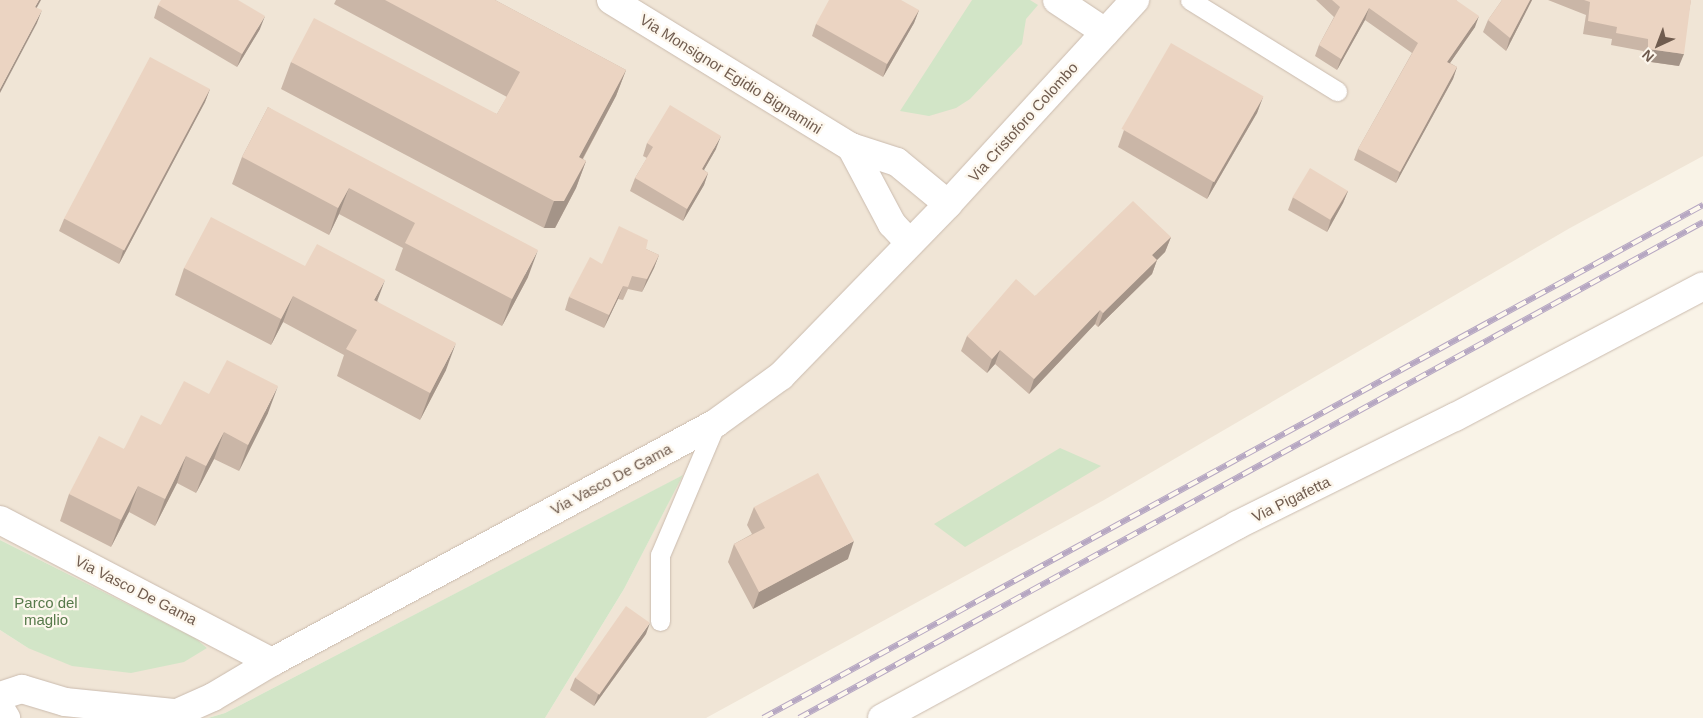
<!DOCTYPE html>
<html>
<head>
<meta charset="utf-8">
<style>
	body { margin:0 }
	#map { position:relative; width:1703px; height:718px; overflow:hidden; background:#f9f3e7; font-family:Helvetica,sans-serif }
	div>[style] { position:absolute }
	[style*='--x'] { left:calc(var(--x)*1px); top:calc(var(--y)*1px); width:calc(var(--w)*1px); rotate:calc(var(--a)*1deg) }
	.residential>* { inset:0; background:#f0e5d6 }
	.green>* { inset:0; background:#d2e5c7 }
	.roads { filter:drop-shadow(0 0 1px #cabbae) drop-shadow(0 0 1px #cabbae) }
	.service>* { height:19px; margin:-9.5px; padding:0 9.5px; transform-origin:9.5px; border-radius:9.5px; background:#fff }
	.minor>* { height:28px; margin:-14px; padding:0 14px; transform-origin:14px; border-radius:14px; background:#fff }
	.tertiary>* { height:28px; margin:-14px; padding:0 14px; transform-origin:14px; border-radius:14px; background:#fff }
	.rail>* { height:5.5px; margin-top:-2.75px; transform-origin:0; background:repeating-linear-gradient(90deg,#fdf7ed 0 11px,#b6a7c2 0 22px); box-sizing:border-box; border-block:1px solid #b6a7c2 }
	.wall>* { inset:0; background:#cab6a7 }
	.shaded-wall>* { inset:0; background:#a49488 }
	.building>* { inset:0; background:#ebd4c2; transform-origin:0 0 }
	span { translate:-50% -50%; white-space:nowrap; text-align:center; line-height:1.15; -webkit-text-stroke:4.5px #fdf7ed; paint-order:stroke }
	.street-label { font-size:15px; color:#705c4f }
	.park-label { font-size:15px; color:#577a4b }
	.north { position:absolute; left:1633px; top:20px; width:50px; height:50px; -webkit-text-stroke:4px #fdf7ed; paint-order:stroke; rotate:223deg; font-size:14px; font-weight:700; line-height:20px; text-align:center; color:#705c4f }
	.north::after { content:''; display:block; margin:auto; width:18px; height:22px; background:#705c4f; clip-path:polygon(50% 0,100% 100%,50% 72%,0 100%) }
</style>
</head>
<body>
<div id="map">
	<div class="residential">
		<i style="clip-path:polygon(0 0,1703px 0,1703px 156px,1570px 228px,1104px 500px,706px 718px,545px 718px,624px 589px,682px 476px,225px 713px,208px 718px,0 718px,0 630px,28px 648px,207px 648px,195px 638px,0 540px)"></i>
	</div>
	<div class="green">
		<i style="clip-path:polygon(972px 0,1030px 0,1038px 5px,1026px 19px,1022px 44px,970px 99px,956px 108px,929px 116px,900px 111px)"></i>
		<i style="clip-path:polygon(1060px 448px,1101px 466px,965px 547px,934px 524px)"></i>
		<i style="clip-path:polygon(683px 475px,624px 589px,545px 718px,208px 718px,225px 713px)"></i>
		<i style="clip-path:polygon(0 540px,195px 638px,207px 648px,184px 662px,131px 673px,72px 666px,28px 648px,0 630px)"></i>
	</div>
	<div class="roads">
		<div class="service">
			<i style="--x:1190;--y:0;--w:173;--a:31.8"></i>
			<i style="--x:660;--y:621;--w:66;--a:-90"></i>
			<i style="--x:660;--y:555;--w:143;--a:-67"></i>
		</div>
		<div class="minor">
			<i style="--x:611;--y:0;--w:281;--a:31.5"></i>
			<i style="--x:851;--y:147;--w:48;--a:18.1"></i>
			<i style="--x:897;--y:162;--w:66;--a:39.5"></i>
			<i style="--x:1057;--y:0;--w:58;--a:33.7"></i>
			<i style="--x:851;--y:147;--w:87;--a:62"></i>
			<i style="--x:892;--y:224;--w:26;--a:47"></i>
			<i style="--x:0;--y:520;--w:307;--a:27.6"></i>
			<i style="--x:0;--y:696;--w:23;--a:-18"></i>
			<i style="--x:22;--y:689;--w:45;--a:16.8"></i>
			<i style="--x:65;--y:702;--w:109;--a:5.8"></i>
			<i style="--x:166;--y:718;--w:51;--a:-24.1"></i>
			<i style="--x:213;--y:697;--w:69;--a:-30.7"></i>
			<i style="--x:272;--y:662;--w:504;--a:-28.29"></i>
			<i style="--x:716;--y:423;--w:80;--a:-35.9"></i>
			<i style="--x:781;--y:376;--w:240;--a:-45.8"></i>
			<i style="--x:948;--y:204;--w:277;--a:-47.5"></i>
			<i style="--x:882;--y:718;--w:404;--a:-28.5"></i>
			<i style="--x:1237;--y:525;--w:243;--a:-26.4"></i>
			<i style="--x:1455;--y:417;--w:280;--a:-27.8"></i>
		</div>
		<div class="tertiary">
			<i style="--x:0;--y:708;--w:12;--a:59"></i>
		</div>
	</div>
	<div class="rail">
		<i style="--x:763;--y:718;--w:1071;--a:-28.62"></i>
		<i style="--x:799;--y:718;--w:1031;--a:-28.75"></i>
	</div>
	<div class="wall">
		<i style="clip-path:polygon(336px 0,495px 0,626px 70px,616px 96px,583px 159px,586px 161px,576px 188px,555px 228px,544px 228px,281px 89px,291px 62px,497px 114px,507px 97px,334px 4px)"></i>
		<i style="clip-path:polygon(1316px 0,1456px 0,1475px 27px,1450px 63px,1457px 67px,1453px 79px,1396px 183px,1354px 160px,1358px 149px,1412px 53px,1365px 20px,1337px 70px,1315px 56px,1319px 45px,1334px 17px)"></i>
		<i style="clip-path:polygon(1502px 0,1532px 0,1506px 51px,1483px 32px,1488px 20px)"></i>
		<i style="clip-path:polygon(1548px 0,1691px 0,1679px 66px,1644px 61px,1643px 51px,1611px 45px,1612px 39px,1583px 34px,1586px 15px)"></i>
		<i style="clip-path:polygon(158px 5px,260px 29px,237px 67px,154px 18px)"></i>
		<i style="clip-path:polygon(919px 10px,914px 23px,883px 77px,812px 36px,816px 24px)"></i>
		<i style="clip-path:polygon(210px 89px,205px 102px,119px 264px,59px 231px,64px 219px)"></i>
		<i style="clip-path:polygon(1263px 97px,1257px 113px,1207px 199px,1118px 147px,1124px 130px)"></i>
		<i style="clip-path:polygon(268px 107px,528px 277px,502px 326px,395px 270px,403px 248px,339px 214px,329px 235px,232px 184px,242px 157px)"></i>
		<i style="clip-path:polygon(647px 143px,716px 149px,704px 170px,708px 173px,704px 185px,683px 221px,630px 191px,635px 178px,647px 158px,643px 156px)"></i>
		<i style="clip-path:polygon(1348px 191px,1343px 203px,1327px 232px,1288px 210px,1293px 197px)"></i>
		<i style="clip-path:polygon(1171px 237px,1165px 252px,1157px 260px,1152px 274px,1098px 327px,1095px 324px,1029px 394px,995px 364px,987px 373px,961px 351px,967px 336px,1035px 296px)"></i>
		<i style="clip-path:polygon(646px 249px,659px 255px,654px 268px,642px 292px,628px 289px,623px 300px,618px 299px,604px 328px,565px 310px,569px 297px,602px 264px)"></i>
		<i style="clip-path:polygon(305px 266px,377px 301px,446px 370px,420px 420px,337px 376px,344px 355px,283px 322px,271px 345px,175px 295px,184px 268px)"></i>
		<i style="clip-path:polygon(209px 394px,268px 413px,239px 471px,214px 459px,196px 493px,177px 483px,155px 526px,129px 512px,111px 547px,60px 521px,69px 494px,124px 449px)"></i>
		<i style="clip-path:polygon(754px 507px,848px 559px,753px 609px,728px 562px,734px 544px,752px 534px,747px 525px)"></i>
		<i style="clip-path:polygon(646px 634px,594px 706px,570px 690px,575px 678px)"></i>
	</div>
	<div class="shaded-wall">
		<i style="clip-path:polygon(39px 0,41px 0,30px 20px,35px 7px)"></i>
		<i style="clip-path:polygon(1530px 0,1532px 0,1506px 51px,1510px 38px)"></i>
		<i style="clip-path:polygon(1369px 8px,1365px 20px,1337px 70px,1341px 59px)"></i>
		<i style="clip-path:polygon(42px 10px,37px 23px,0 93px,0 89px)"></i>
		<i style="clip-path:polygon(919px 10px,914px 23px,883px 77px,887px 64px)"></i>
		<i style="clip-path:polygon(265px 16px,260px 29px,237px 67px,242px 54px)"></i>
		<i style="clip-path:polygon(1479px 16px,1475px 27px,1443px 73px,1447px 62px)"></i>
		<i style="clip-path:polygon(1648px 49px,1684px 54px,1679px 66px,1644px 61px)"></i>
		<i style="clip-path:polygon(1457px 67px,1453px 79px,1396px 183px,1400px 172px)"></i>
		<i style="clip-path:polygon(626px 70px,616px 96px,569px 184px,579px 157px)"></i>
		<i style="clip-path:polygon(210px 89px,205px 102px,119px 264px,123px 251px)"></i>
		<i style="clip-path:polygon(1263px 97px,1257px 113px,1207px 199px,1213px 182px)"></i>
		<i style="clip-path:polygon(721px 136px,716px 149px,697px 182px,702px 169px)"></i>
		<i style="clip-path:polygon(586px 161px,576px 188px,555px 228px,544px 228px,554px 201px)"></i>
		<i style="clip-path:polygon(708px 173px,704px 185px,683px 221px,687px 209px)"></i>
		<i style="clip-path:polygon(349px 188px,339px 214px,329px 235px,338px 208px)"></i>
		<i style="clip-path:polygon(1348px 191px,1343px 203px,1327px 232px,1331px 219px)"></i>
		<i style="clip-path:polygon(1171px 237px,1165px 252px,1157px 260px,1152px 274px,1098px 327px,1103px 313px,1152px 255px)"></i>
		<i style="clip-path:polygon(538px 250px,528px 277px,502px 326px,512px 299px)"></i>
		<i style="clip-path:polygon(659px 255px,654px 268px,642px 292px,647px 279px)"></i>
		<i style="clip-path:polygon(385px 280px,375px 307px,374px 300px)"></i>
		<i style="clip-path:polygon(623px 286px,618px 299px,604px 328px,609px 315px)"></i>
		<i style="clip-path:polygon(293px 296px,283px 322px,271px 345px,281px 319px)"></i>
		<i style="clip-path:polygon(1100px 310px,1095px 324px,1029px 394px,1034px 379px)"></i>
		<i style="clip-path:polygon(456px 343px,446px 370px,420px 420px,430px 393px)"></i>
		<i style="clip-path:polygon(1000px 350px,995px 364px,987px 373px,992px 359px)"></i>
		<i style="clip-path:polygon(278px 386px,268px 413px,239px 471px,248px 445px)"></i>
		<i style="clip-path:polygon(224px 432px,214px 459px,196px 493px,206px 466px)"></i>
		<i style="clip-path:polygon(186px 456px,177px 483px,155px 526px,165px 499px)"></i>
		<i style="clip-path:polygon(138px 486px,129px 512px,111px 547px,121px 520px)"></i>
		<i style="clip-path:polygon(854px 541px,848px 559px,753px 609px,759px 592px)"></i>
		<i style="clip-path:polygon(650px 623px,646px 634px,594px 706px,598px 695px)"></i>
	</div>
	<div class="building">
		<i style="clip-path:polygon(0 0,39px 0,35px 7px,42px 10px,0 89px)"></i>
		<i style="clip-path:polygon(161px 0,238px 0,265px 16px,242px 54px,158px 5px)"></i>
		<i style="clip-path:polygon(385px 0,495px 0,626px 70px,579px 157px,586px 161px,564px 201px,554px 201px,291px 62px,314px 18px,497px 114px,520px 72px)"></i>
		<i style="clip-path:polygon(829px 0,901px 0,919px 10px,887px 64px,816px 24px)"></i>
		<i style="clip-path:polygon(1332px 0,1456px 0,1479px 16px,1447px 62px,1457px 67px,1400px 172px,1358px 149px,1418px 43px,1369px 8px,1341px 59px,1319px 45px,1340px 7px)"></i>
		<i style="clip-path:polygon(1502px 0,1530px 0,1510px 38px,1488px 20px)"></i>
		<i style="clip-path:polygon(1584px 0,1691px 0,1684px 54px,1648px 49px,1648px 39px,1616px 33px,1617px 27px,1588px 21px,1590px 2px)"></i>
		<i style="left:1171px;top:43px;width:107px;height:99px;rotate:30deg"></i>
		<i style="left:150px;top:57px;width:68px;height:183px;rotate:28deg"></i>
		<i style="clip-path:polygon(670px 105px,721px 136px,702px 169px,708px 173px,687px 209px,635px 178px,653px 147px,647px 143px)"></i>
		<i style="clip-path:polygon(268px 107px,538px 250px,512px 299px,405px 243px,415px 223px,349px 188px,338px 208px,242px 157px)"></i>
		<i style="left:1310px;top:168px;width:44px;height:34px;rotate:31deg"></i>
		<i style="clip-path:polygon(1133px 201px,1171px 237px,1152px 255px,1157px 260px,1103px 313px,1100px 310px,1034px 379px,1000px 350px,992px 359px,967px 336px,1016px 279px,1035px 296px)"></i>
		<i style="clip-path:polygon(211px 217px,305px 266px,317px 244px,385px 280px,374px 300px,456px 343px,430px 393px,346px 349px,357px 330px,293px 296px,281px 319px,184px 268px)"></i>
		<i style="clip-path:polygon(619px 226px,648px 240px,646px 249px,659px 255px,647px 279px,632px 276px,628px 287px,623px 286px,609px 315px,569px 297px,590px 257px,602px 264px)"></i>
		<i style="clip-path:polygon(227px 360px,278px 386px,248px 445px,224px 432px,206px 466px,186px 456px,165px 499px,138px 486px,121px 520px,69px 494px,99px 436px,124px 449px,141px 415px,161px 425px,184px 381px,209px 394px)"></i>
		<i style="clip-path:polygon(818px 473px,854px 541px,759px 592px,734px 544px,765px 528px,754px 507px)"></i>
		<i style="left:626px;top:606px;width:29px;height:88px;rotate:35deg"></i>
	</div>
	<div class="street-label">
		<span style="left:731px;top:74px;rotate:32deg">Via Monsignor Egidio Bignamini</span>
		<span style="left:1023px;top:122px;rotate:-48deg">Via Cristoforo Colombo</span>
		<span style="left:611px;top:479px;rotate:-28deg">Via Vasco De Gama</span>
		<span style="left:1291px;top:499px;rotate:-26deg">Via Pigafetta</span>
		<span style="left:136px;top:590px;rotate:27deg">Via Vasco De Gama</span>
	</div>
	<div class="park-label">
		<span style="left:46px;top:611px">Parco del<br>maglio</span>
	</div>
	<div class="north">N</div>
</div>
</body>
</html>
